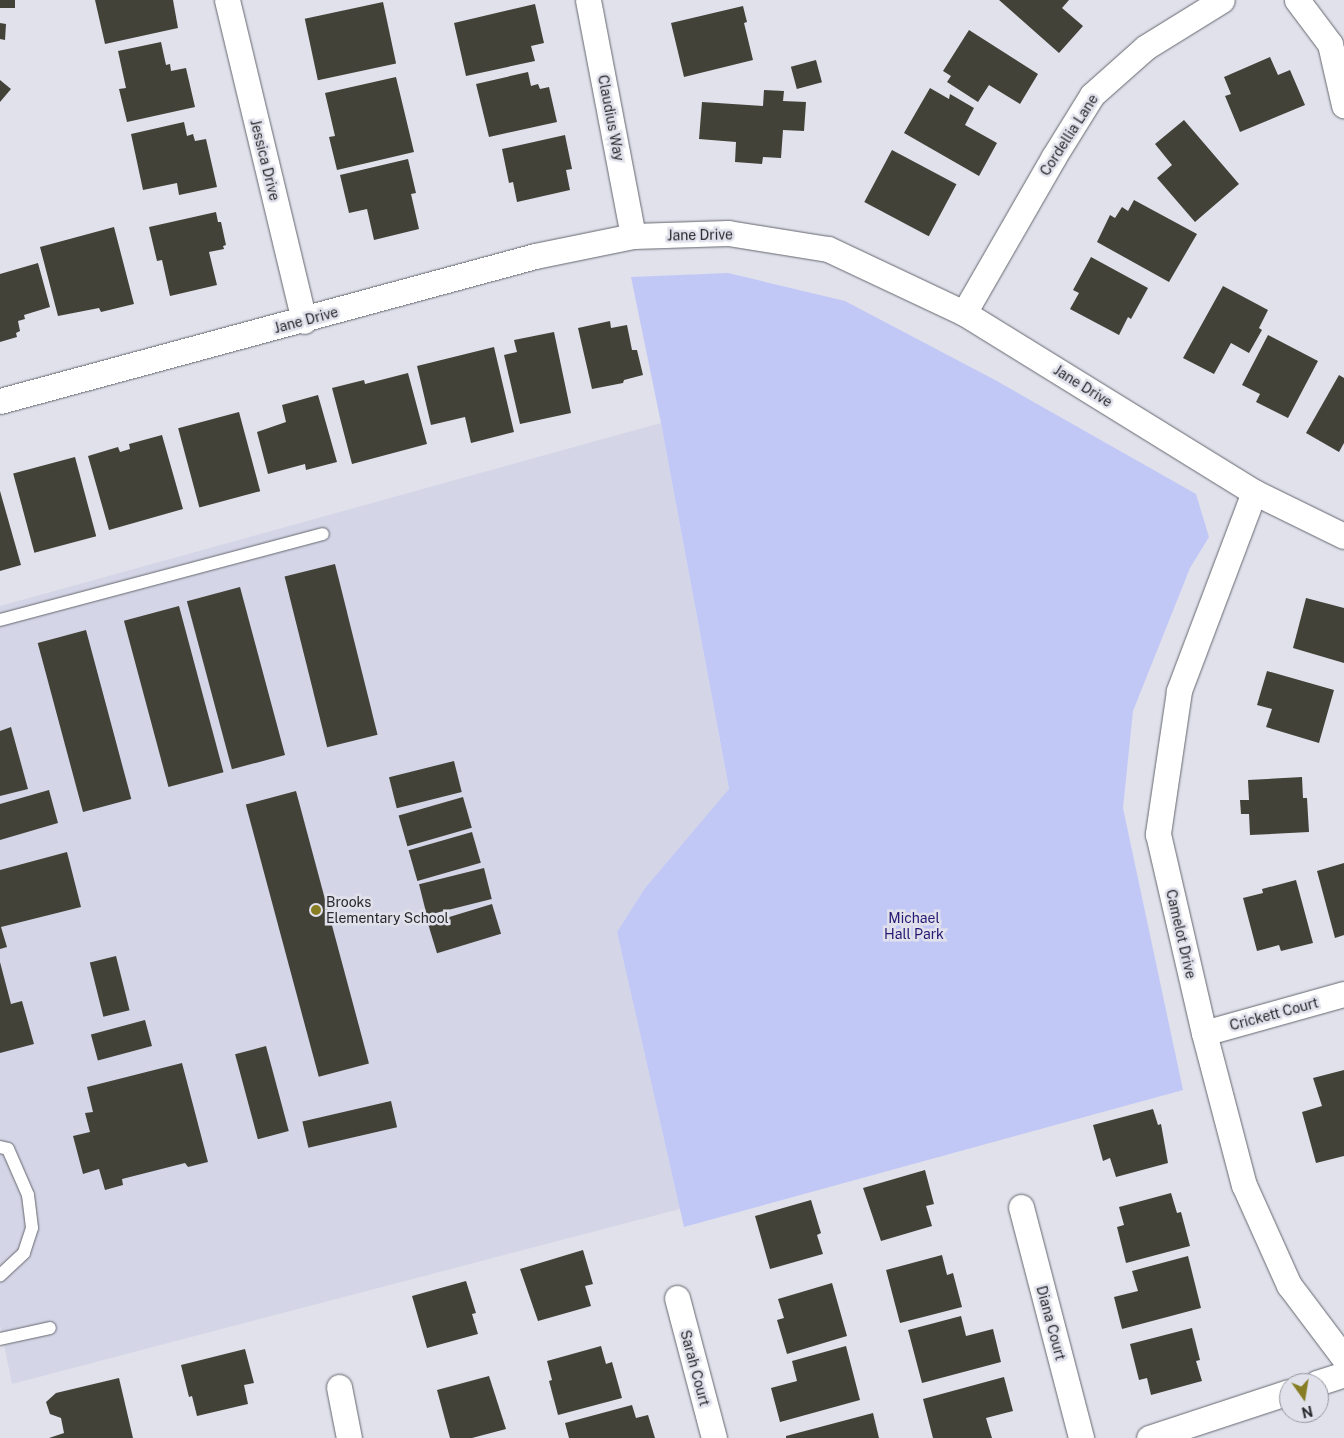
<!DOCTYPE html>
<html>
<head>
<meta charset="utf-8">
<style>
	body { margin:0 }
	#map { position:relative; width:1344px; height:1438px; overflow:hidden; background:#e0e1eb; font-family:"Public Sans",sans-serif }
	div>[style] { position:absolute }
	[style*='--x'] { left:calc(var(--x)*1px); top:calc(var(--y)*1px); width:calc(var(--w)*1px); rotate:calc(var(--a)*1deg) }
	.built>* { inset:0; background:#d4d6e7 }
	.green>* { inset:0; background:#c2c8f6 }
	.building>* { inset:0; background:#424239; transform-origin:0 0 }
	.roads { filter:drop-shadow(0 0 1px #65676f) drop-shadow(0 0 1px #65676f) }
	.service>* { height:12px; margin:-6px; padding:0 6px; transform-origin:6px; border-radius:6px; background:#fff }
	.minor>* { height:25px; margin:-12.5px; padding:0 12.5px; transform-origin:12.5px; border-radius:12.5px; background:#fff }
	.dots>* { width:14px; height:14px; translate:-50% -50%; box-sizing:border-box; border:2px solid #e0e1eb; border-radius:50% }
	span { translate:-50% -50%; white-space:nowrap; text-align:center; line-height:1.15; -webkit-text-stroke:5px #e0e1eb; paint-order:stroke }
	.street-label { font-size:14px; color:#28292c }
	.poi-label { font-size:14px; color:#28292c }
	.left { translate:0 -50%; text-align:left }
	.park-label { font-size:14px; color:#241973 }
	.north { position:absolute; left:1279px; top:1373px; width:50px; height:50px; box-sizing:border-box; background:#e0e1eb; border:1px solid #96979f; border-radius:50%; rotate:167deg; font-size:14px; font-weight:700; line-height:20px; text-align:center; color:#28292c }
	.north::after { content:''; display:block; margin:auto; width:18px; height:22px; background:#877d24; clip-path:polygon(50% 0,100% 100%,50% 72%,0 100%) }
</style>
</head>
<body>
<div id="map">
	<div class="built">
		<i style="clip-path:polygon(661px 423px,729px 790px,645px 888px,617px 932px,680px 1209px,12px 1384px,0 1325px,0 606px)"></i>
	</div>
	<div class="green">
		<i style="clip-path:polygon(728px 273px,845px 301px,995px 380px,1196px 494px,1209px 537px,1190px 568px,1133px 711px,1123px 808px,1183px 1090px,684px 1227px,617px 932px,645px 888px,729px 789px,661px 423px,631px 277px)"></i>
	</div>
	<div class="building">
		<i style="left:0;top:0;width:15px;height:8px"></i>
		<i style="clip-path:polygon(95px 0,173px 0,178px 28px,105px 44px)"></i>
		<i style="clip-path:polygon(999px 0,1069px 0,1062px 8px,1083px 26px,1059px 53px)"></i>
		<i style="left:383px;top:2px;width:63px;height:80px;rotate:78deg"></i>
		<i style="clip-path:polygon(535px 4px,544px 43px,531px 46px,535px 61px,466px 76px,454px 23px)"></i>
		<i style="clip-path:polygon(743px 6px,747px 22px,744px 23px,753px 60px,684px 77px,671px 23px)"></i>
		<i style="clip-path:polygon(0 23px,6px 24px,5px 40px,0 39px)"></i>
		<i style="clip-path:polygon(969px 30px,1038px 74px,1020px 104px,989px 85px,978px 102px,947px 82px,951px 76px,943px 71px)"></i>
		<i style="clip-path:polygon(161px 42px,166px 65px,170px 64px,171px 71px,186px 68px,195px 107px,127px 122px,119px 89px,126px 88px,118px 51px)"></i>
		<i style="clip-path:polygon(1270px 57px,1278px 75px,1290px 70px,1305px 105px,1240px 132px,1225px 96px,1231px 94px,1224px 77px)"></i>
		<i style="left:816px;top:60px;width:23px;height:26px;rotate:75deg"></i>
		<i style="clip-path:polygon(528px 72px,531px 86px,538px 84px,540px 89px,549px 87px,557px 122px,489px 137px,476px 84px)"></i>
		<i style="clip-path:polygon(396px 77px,414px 152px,337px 170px,329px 137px,335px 136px,325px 93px)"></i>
		<i style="clip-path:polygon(0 80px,11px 89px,0 102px)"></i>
		<i style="clip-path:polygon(930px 88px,949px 99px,950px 94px,974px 108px,965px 125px,997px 143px,979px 176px,904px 133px)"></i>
		<i style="clip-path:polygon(764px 90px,784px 91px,783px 101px,806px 102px,804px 131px,783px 130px,781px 158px,763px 157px,762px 164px,735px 162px,736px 142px,699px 139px,702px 102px,763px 106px)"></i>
		<i style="clip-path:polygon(1184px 120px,1239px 184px,1195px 222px,1157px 178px,1172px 165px,1155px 144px)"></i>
		<i style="clip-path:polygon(184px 122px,187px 136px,193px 134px,195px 141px,206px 139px,217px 187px,179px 195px,177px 183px,143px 190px,131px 134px)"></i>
		<i style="clip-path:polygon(565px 135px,572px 169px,566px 170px,570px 190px,517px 202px,513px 182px,509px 183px,502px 149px)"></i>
		<i style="left:892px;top:150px;width:73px;height:59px;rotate:28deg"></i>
		<i style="clip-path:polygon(408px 159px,416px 193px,411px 194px,419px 229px,374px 240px,367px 209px,349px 213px,340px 175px)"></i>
		<i style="clip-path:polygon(1134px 200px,1197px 234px,1169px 282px,1097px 242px,1110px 215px,1115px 218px,1122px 207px,1128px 211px)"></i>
		<i style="clip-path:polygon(216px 212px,218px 222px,221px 222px,226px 245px,223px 246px,224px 249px,209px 252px,217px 285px,170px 296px,162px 260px,157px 261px,149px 227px)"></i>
		<i style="clip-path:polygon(114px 227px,134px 304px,101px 312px,99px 308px,58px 316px,40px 247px)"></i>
		<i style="clip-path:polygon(1091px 257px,1148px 288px,1131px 319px,1128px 317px,1119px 335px,1070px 309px,1079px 293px,1073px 290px)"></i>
		<i style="clip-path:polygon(38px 263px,50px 307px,24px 315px,25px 319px,18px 321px,20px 331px,16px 333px,17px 337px,0 342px,0 274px)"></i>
		<i style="clip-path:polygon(1223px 286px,1268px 310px,1259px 328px,1262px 330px,1249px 353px,1231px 343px,1214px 374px,1183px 358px)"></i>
		<i style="clip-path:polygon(610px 321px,611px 328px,627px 325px,632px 350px,637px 350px,643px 375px,624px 380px,623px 383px,592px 389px,578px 328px)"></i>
		<i style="clip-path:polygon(554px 332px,571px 413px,520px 424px,504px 355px,517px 352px,514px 340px)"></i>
		<i style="clip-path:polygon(1268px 335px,1318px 361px,1288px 418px,1256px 402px,1260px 394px,1242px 385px)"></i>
		<i style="clip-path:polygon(494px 347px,514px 432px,471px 443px,465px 417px,431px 425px,417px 366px)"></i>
		<i style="clip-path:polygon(408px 373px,427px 444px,352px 464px,332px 388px,364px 380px,365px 384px)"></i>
		<i style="clip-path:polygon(1339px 375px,1344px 378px,1344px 443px,1339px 452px,1306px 433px)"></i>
		<i style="clip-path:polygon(318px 395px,337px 462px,306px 470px,305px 464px,268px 474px,257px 432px,286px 422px,282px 405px)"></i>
		<i style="left:239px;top:412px;width:82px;height:63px;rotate:75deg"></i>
		<i style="clip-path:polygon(162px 435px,183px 509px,109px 530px,88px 456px,118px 447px,120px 452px,130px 449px,129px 444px)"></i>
		<i style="left:75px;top:457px;width:82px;height:64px;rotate:75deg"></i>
		<i style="clip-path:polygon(0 491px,21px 565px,0 571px)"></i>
		<i style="left:335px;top:564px;width:176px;height:52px;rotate:76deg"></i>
		<i style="left:240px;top:587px;width:174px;height:55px;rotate:75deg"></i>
		<i style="clip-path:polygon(1306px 598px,1344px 608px,1344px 663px,1293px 648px)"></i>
		<i style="left:179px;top:606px;width:172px;height:57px;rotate:75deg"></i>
		<i style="left:86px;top:630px;width:175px;height:50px;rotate:75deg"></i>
		<i style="clip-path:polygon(1267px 671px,1334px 690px,1319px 743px,1266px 727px,1272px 709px,1257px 705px)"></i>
		<i style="clip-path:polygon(11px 727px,28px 789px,0 796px,0 731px)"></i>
		<i style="left:454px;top:761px;width:32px;height:67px;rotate:76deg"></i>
		<i style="clip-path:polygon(1302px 777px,1303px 798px,1307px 798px,1309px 832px,1250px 835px,1249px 814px,1241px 814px,1240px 800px,1249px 800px,1248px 780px)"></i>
		<i style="clip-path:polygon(49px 790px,58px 823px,0 840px,0 804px)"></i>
		<i style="left:296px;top:791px;width:282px;height:52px;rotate:75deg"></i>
		<i style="left:463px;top:797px;width:32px;height:67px;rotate:74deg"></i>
		<i style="left:472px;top:832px;width:32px;height:66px;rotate:74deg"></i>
		<i style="clip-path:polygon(67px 852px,81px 907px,1px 927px,7px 947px,0 949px,0 870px)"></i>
		<i style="clip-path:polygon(1344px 863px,1344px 935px,1335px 938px,1317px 871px)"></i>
		<i style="left:484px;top:868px;width:32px;height:67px;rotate:76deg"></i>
		<i style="clip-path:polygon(1296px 880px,1313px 943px,1281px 951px,1279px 945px,1257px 951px,1243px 898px,1263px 893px,1262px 889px)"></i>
		<i style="left:492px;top:904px;width:31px;height:67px;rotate:73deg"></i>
		<i style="left:116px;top:956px;width:56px;height:27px;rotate:76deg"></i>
		<i style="clip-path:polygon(0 962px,11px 1004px,22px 1001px,34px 1044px,0 1053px)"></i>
		<i style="left:145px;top:1020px;width:27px;height:56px;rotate:75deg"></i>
		<i style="left:266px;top:1046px;width:88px;height:32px;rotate:75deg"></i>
		<i style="clip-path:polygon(182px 1063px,208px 1162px,188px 1167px,185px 1163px,122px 1179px,123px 1185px,105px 1190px,99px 1169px,83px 1174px,73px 1136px,90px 1132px,85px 1113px,93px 1112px,87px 1087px)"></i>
		<i style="clip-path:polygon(1344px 1070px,1344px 1156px,1316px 1163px,1302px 1112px,1322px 1106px,1313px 1078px)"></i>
		<i style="left:391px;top:1101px;width:27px;height:91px;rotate:77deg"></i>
		<i style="clip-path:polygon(1153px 1109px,1158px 1125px,1161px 1124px,1168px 1163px,1116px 1177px,1110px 1158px,1103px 1161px,1093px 1125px)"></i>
		<i style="clip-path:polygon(925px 1170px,934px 1204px,926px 1206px,932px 1226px,881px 1241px,863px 1188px)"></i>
		<i style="clip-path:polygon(1171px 1193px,1177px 1213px,1181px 1212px,1190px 1246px,1126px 1263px,1117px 1227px,1124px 1225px,1119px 1207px)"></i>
		<i style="clip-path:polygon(811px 1200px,821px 1233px,817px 1235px,823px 1254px,770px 1269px,755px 1216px)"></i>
		<i style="clip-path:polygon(583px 1250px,593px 1284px,585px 1286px,591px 1306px,538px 1321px,520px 1269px)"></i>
		<i style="clip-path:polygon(942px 1255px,947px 1275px,953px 1273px,962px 1307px,900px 1323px,886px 1270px)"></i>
		<i style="clip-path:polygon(1188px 1256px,1201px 1308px,1122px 1329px,1114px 1297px,1138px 1291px,1132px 1271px)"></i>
		<i style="clip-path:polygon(466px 1281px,476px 1313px,472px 1314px,478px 1334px,427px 1348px,412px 1296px)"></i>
		<i style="clip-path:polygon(832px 1283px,847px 1336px,787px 1354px,777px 1320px,784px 1318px,778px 1299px)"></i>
		<i style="clip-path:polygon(961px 1316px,966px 1336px,993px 1329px,1001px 1362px,922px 1383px,908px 1330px)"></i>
		<i style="clip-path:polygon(1192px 1328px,1200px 1360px,1196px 1361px,1202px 1381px,1151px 1395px,1147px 1378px,1139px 1380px,1130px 1344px)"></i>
		<i style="clip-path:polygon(601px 1346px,606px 1364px,612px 1362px,622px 1398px,558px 1415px,549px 1381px,552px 1380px,547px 1361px)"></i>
		<i style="clip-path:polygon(846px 1346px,860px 1400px,780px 1422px,771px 1388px,797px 1381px,792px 1361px)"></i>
		<i style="clip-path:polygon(245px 1349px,254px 1383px,244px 1385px,248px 1404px,197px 1416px,192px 1396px,189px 1397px,181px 1365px)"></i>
		<i style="clip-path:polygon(489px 1376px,506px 1429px,472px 1438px,450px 1438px,437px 1390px)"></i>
		<i style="clip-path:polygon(1004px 1377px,1013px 1411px,986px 1418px,992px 1438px,933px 1438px,923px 1399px)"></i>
		<i style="clip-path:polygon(119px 1378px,133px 1438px,49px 1438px,64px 1433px,61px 1418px,50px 1414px,46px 1402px,56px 1393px)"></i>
		<i style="clip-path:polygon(632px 1405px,636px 1418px,648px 1415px,655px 1438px,569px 1438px,565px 1423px)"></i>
		<i style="clip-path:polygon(873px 1413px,879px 1438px,786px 1438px,786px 1436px)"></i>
	</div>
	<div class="roads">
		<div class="service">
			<i style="--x:0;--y:620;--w:334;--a:-14.9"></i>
			<i style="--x:0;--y:1147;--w:8;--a:14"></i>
			<i style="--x:8;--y:1149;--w:50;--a:66.5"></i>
			<i style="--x:28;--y:1195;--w:33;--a:83"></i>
			<i style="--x:32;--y:1228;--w:26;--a:108"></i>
			<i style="--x:24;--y:1253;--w:33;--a:137"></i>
			<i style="--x:0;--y:1339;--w:51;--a:-12.4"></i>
		</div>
		<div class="minor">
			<i style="--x:227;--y:0;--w:330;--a:76.5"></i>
			<i style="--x:588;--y:0;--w:240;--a:79.2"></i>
			<i style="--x:1297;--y:0;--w:55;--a:53.1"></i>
			<i style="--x:1330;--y:44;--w:63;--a:77.1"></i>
			<i style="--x:964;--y:313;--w:179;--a:-60.1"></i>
			<i style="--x:1053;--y:158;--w:74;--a:-58.2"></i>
			<i style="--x:1092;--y:95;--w:72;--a:-41.6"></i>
			<i style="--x:1146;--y:47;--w:89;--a:-31.7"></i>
			<i style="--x:0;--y:401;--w:554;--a:-15.16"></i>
			<i style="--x:535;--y:256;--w:100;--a:-11.5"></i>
			<i style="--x:633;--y:236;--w:95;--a:-1.8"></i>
			<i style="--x:728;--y:233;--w:101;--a:9.1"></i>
			<i style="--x:828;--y:249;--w:150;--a:25.2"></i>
			<i style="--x:964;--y:313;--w:341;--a:31.7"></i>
			<i style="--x:1254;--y:492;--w:100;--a:26.1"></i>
			<i style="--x:1254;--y:492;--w:213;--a:110.7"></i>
			<i style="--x:1179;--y:691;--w:145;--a:98.4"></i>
			<i style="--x:1158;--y:834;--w:204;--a:77"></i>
			<i style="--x:1204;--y:1033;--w:157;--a:75.3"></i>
			<i style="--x:1244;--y:1185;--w:110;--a:65.8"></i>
			<i style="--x:1289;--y:1285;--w:91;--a:53"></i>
			<i style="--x:1204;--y:1033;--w:145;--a:-15.6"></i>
			<i style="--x:1021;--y:1207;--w:239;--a:75.4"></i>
			<i style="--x:677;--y:1298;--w:145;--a:75.2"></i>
			<i style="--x:1317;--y:1383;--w:28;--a:-18"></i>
			<i style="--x:339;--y:1387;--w:52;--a:78.9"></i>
			<i style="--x:1149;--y:1438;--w:147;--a:-18.2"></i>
		</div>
	</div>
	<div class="dots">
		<i style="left:316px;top:910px;background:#877d24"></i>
	</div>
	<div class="street-label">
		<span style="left:611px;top:118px;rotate:79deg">Claudius Way</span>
		<span style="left:1069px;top:135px;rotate:-57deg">Cordellia Lane</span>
		<span style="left:265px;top:160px;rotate:76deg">Jessica Drive</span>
		<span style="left:700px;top:235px;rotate:-1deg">Jane Drive</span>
		<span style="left:306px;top:320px;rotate:-15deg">Jane Drive</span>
		<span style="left:1083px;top:386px;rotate:32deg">Jane Drive</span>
		<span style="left:1181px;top:934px;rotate:77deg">Camelot Drive</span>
		<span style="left:1274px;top:1014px;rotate:-15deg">Crickett Court</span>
		<span style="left:1051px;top:1323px;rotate:75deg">Diana Court</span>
		<span style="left:695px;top:1368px;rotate:75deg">Sarah Court</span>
	</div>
	<div class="poi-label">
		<span class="left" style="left:326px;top:910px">Brooks<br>Elementary School</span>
	</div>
	<div class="park-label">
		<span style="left:914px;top:926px">Michael<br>Hall Park</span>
	</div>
	<div class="north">N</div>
</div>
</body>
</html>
